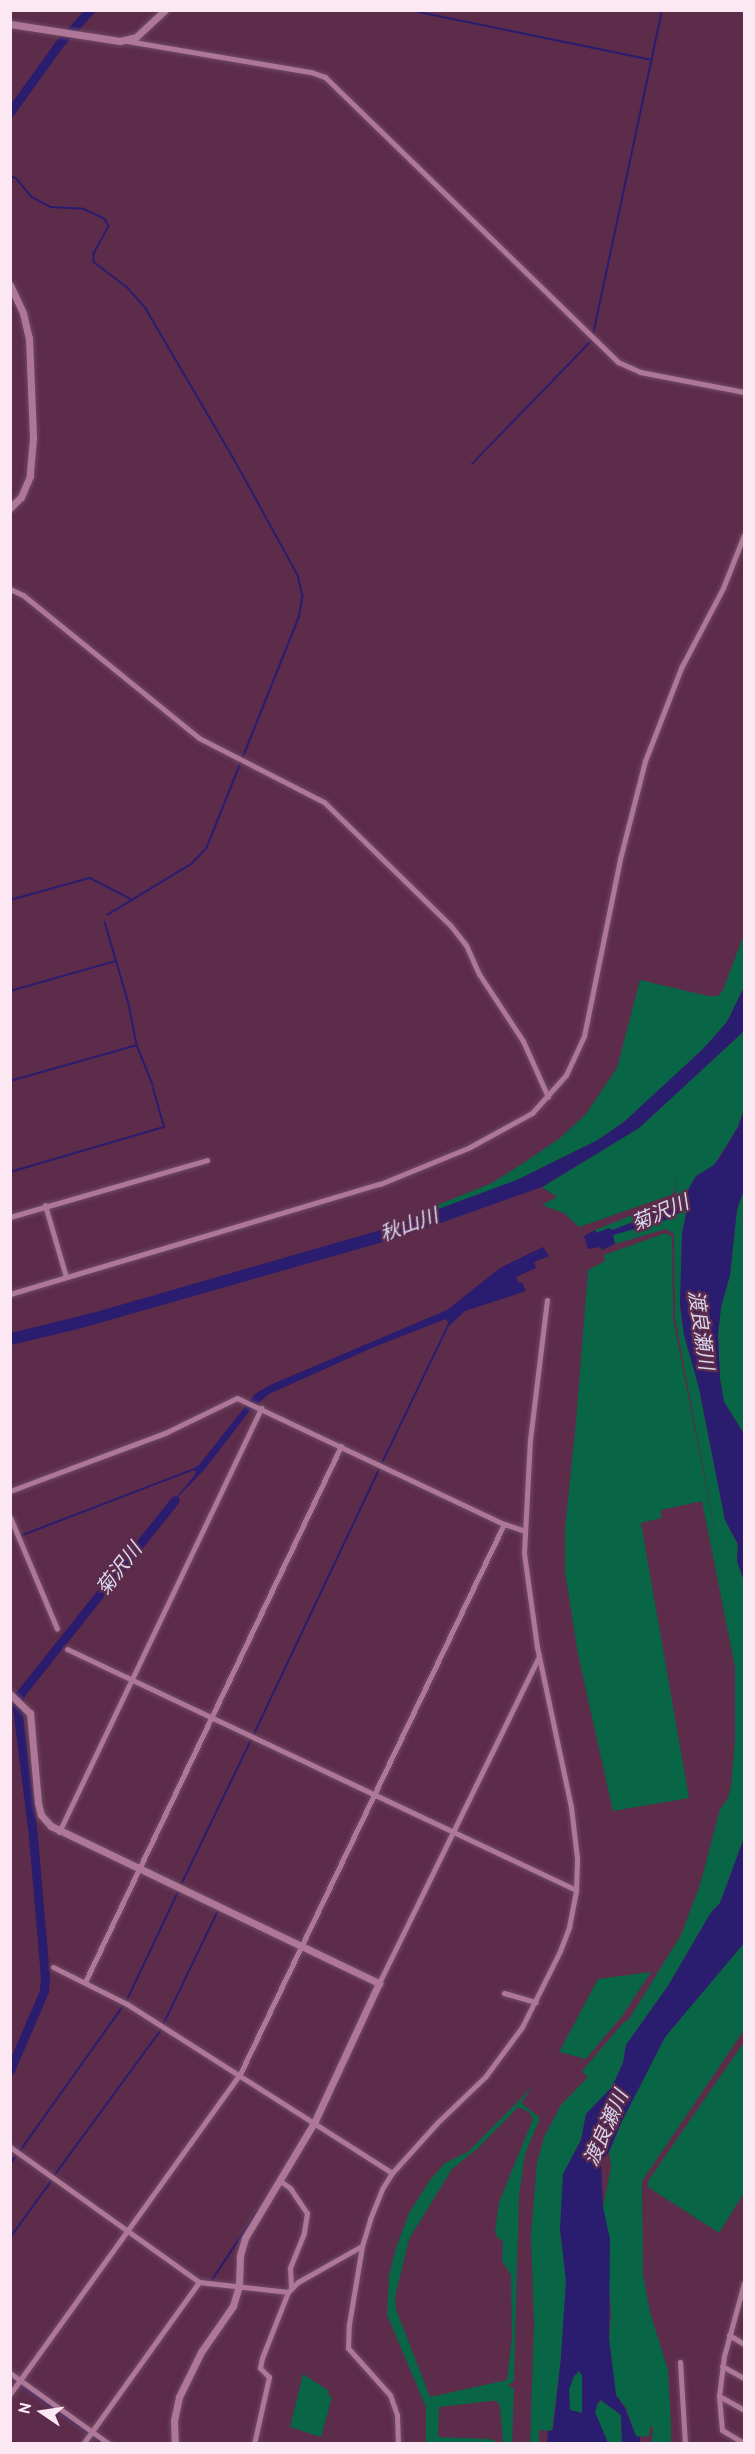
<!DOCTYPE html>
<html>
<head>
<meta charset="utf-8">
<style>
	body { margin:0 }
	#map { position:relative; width:755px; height:2454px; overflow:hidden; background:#5c2c4a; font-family:"PT Sans","Noto Sans JP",sans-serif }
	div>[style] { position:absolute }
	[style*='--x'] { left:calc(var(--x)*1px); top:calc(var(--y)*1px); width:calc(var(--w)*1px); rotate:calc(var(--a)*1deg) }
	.green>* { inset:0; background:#086545 }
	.water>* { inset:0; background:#2a1c6e }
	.stream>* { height:1.5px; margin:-0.75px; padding:0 0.75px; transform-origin:0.75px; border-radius:0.75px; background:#2a1c6e }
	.river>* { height:9px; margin:-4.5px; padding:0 4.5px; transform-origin:4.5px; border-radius:4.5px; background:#2a1c6e }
	.roads { filter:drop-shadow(0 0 2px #704a63) drop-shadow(0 0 2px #704a63) }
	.street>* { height:5px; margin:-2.5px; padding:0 2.5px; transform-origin:2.5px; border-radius:2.5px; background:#ae7798 }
	.secondary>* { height:7px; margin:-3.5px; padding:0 3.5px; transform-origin:3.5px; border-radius:3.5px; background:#ae7798 }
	span { translate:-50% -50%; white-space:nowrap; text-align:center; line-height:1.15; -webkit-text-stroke:4.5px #5c2c4a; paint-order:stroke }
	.water-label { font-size:20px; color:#d7d8f0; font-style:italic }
	.frame { position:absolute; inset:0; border:12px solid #fbe8f3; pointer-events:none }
	.north { position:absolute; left:12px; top:2382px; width:60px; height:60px; -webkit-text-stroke:4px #5c2c4a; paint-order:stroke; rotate:283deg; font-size:16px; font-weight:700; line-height:24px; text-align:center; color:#fbe8f3 }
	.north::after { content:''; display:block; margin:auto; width:21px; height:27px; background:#fbe8f3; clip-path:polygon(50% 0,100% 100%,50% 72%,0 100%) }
</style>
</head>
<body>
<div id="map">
	<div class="green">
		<i style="clip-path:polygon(744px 934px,744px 987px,727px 1022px,703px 1049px,624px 1122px,598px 1140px,517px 1180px,419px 1217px,425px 1210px,492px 1183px,522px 1164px,560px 1138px,585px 1115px,617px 1068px,640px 980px,708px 996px,718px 996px,723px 990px)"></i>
		<i style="clip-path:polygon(744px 1031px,744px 1109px,738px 1127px,714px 1165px,696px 1176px,680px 1204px,611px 1231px,610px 1228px,596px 1233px,595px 1230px,675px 1198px,678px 1166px,675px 1190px,671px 1195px,579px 1227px,564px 1213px,542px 1205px,557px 1197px,542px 1187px,639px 1128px)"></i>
		<i style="clip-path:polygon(744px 1190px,744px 1434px,724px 1402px,720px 1379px,718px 1334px,721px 1307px,730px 1275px,737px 1209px)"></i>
		<i style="clip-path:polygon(683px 1209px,687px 1209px,682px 1234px,680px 1305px,684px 1334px,699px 1388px,725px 1520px,738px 1545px,737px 1561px,744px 1581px,744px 1838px,720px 1903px,710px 1914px,668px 1986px,626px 2045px,623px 2063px,612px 2087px,586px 2114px,581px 2140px,570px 2160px,560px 2228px,566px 2281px,561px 2358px,552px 2431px,539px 2430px,539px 2443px,530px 2444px,534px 2324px,531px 2235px,537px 2162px,545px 2135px,561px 2105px,588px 2077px,582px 2071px,623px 2023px,629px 2019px,681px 1935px,700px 1885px,720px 1809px,728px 1798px,731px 1786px,735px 1741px,735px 1667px,702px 1501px,661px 1510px,661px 1518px,641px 1523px,689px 1798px,613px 1811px,578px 1654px,565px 1572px,565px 1529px,576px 1422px,588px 1270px,605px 1261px,604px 1255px,666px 1233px,672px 1237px,673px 1318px,719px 1554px,675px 1317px,674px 1234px,666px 1229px,615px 1244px,612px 1235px,666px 1220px)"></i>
		<i style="clip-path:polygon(744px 1943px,744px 2030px,642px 2181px,643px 2275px,650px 2312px,668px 2370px,671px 2424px,671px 2443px,652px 2443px,653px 2427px,650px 2427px,649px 2436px,636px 2437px,626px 2408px,616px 2395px,609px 2339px,611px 2314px,603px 2207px,611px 2167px,609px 2152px,621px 2123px,665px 2037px)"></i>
		<i style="clip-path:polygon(651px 1972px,622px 2016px,586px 2059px,559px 2052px,598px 1979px)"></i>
		<i style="clip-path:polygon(744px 2042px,744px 2193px,719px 2233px,648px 2187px,648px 2181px)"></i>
		<i style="clip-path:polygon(evenodd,533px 2086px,521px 2103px,540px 2118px,525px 2154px,519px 2196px,514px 2381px,508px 2385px,514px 2389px,512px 2443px,503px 2443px,500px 2406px,497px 2401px,490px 2401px,439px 2407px,438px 2437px,491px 2439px,499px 2443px,426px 2443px,426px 2407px,387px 2315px,389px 2275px,396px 2248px,409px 2213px,430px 2180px,445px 2163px,468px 2152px,533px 2086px,518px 2107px,529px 2112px,533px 2119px,499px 2202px,495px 2231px,497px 2237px,503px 2241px,502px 2261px,511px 2275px,512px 2336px,507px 2380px,430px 2397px,396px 2309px,395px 2297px,409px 2239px,452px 2169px,478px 2148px,518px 2107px)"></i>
		<i style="clip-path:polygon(580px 2370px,582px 2375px,582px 2413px,570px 2410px,569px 2389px,574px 2376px)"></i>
		<i style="clip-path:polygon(303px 2374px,329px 2391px,328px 2395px,332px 2397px,321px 2437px,290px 2427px)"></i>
		<i style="clip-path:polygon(601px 2400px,621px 2415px,622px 2443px,608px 2443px,606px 2439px,595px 2413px,595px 2408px)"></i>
	</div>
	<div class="water">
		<i style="clip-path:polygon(744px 987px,744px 1031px,639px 1128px,542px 1187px,404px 1236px,78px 1329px,11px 1345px,11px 1333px,96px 1312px,384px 1229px,517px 1180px,598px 1140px,624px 1122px,703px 1049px,727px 1022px)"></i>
		<i style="clip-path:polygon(744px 1109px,744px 1190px,737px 1209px,730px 1275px,721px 1307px,718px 1334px,720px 1379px,724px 1402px,744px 1434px,744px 1581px,737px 1561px,738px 1544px,725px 1520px,699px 1388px,684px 1335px,680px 1305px,682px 1234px,687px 1209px,666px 1220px,613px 1235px,615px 1244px,602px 1250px,600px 1247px,588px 1249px,584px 1236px,595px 1230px,596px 1233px,610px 1228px,612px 1230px,680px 1204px,696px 1176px,714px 1165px,722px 1154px,738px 1127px)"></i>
		<i style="clip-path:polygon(543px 1247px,549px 1256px,534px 1262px,536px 1268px,516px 1277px,519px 1283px,522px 1282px,526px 1291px,465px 1311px,450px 1325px,446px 1319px,374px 1347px,269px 1394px,251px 1409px,205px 1469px,168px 1507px,195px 1475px,196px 1471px,191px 1470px,199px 1465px,255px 1394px,270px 1385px,447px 1310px,500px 1268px)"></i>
		<i style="clip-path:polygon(evenodd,744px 1838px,744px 1943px,665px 2037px,621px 2123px,609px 2152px,601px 2161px,603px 2207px,610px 2239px,609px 2339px,616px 2395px,625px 2408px,636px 2436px,640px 2437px,640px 2443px,622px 2443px,621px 2415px,601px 2400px,598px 2402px,595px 2412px,608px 2443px,547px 2443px,548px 2431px,553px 2430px,561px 2358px,566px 2281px,560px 2228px,563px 2174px,581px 2140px,586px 2114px,612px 2087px,623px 2063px,626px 2045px,668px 1986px,710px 1914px,720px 1903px,744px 1838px,579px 2371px,582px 2375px,582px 2413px,570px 2410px,569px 2389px,574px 2376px,579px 2371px)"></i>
	</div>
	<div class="stream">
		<i style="--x:409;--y:10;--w:248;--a:11.6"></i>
		<i style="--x:10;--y:176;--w:6;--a:18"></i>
		<i style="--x:16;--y:178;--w:25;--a:50"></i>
		<i style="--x:32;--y:197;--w:21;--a:28"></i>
		<i style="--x:51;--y:207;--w:33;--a:3"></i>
		<i style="--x:84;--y:209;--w:23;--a:25"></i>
		<i style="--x:105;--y:219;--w:8;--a:60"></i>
		<i style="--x:109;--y:226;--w:32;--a:118"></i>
		<i style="--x:94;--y:254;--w:8;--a:90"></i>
		<i style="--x:94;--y:262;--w:41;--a:37.1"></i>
		<i style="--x:127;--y:287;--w:27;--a:48"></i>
		<i style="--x:145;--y:307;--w:174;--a:59.6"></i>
		<i style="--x:233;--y:457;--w:135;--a:61.2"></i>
		<i style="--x:298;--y:575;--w:22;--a:77"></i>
		<i style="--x:303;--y:596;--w:22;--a:100"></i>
		<i style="--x:299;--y:618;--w:248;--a:111.8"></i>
		<i style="--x:207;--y:848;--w:22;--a:133"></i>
		<i style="--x:192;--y:864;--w:98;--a:148.7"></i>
		<i style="--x:593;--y:335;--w:332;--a:-78"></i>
		<i style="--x:472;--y:464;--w:173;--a:-45.9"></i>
		<i style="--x:10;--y:900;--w:83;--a:-15.4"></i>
		<i style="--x:90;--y:878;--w:48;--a:27.1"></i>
		<i style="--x:105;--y:922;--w:85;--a:73.7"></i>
		<i style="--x:129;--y:1004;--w:42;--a:79"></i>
		<i style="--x:137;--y:1045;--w:43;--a:68.2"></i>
		<i style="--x:10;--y:991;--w:110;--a:-15.8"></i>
		<i style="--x:10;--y:1081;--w:132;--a:-15.8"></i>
		<i style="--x:10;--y:1172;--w:160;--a:-16.3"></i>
		<i style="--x:164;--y:1127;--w:40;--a:-106"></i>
		<i style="--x:382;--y:1463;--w:154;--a:-64.3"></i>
		<i style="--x:20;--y:1536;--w:184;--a:-21"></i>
		<i style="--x:254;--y:1734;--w:295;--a:-64.7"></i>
		<i style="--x:181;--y:1885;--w:163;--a:-64.2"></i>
		<i style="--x:126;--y:2002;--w:124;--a:-64.7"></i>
		<i style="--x:163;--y:2025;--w:124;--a:-64.3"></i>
		<i style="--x:306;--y:2130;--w:6;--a:-72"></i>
		<i style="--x:20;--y:2151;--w:178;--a:-54.6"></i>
		<i style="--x:10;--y:2164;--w:11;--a:-52"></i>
		<i style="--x:54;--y:2176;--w:181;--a:-53.8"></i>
		<i style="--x:10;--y:2238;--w:72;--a:-54.1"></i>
		<i style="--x:212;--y:2280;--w:82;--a:-56.5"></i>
		<i style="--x:10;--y:2378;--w:95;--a:35.2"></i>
		<i style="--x:92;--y:2436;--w:14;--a:36"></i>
	</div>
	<div class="river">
		<i style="--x:10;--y:112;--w:84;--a:-54.2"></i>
		<i style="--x:59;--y:44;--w:46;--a:-47.6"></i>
		<i style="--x:10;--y:2070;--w:86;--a:-66.7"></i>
		<i style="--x:44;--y:1991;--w:14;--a:-86"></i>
		<i style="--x:45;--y:1977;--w:142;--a:-94.9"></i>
		<i style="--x:33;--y:1836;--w:130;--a:-97.1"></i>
		<i style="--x:17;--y:1707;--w:13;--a:-77"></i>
		<i style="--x:20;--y:1694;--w:248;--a:-51.4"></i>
	</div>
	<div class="roads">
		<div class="street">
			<i style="--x:127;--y:41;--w:187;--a:9.6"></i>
			<i style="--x:311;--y:72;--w:15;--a:20"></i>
			<i style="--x:325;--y:77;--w:409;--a:44.2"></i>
			<i style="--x:618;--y:362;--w:24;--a:24"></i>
			<i style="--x:640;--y:372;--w:106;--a:10.9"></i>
			<i style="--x:10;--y:589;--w:14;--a:25"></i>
			<i style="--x:23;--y:595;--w:227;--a:39.1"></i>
			<i style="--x:199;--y:738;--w:140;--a:27.1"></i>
			<i style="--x:324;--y:802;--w:177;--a:44.3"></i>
			<i style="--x:451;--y:926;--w:24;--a:52"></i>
			<i style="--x:466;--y:945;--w:32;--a:66"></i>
			<i style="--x:479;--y:974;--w:80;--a:56.7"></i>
			<i style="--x:523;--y:1041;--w:61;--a:65.9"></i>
			<i style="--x:45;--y:1205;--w:75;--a:73.7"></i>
			<i style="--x:10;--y:1217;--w:205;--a:-16.1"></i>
			<i style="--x:10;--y:1294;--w:386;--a:-16.6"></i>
			<i style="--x:380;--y:1184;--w:97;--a:-22.3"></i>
			<i style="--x:470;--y:1147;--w:71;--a:-28.7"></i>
			<i style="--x:532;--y:1113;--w:51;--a:-48.2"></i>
			<i style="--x:566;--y:1075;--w:43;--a:-65.2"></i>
			<i style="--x:584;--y:1036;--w:181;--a:-78.5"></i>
			<i style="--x:620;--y:859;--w:101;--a:-75.7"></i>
			<i style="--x:645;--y:761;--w:100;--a:-68.8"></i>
			<i style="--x:681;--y:668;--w:90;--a:-62.3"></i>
			<i style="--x:723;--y:588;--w:57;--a:-68.4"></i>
			<i style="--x:10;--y:1491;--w:165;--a:-20.5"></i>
			<i style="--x:165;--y:1433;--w:80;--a:-25.9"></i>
			<i style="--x:237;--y:1398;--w:295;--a:25.3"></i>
			<i style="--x:504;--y:1524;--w:22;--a:18"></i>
			<i style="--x:10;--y:1517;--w:121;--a:67.2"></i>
			<i style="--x:67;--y:1649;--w:563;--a:25.34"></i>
			<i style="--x:59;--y:1832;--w:470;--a:-64.5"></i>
			<i style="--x:53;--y:1967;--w:83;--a:26.6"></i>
			<i style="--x:127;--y:2004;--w:314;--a:32.5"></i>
			<i style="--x:85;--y:1982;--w:594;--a:-64.47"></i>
			<i style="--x:379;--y:1983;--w:364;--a:-63.9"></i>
			<i style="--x:504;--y:1993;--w:33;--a:16"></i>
			<i style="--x:10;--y:2147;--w:232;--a:35.5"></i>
			<i style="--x:199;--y:2282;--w:90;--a:6.4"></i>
			<i style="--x:279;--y:2180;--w:14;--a:36"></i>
			<i style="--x:290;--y:2188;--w:30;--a:56"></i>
			<i style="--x:307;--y:2213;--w:20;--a:99"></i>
			<i style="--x:304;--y:2233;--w:38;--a:112"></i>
			<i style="--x:290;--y:2268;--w:21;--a:87"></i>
			<i style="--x:744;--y:2283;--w:76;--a:105.3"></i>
			<i style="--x:724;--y:2356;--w:40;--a:97.1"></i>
			<i style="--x:719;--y:2396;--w:34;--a:85"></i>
			<i style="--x:722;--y:2430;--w:26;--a:31"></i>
			<i style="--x:729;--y:2335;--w:17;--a:31"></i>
			<i style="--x:680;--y:2362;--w:82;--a:86.5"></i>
			<i style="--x:722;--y:2366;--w:25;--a:29"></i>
			<i style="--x:10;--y:2373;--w:122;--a:35.6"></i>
			<i style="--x:10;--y:2394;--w:394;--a:-54.3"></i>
			<i style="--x:240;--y:2074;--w:610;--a:-64.36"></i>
			<i style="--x:719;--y:2396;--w:29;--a:29"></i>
			<i style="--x:83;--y:2444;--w:199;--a:-54.4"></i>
			<i style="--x:254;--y:2444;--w:69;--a:-77.4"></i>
			<i style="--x:269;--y:2377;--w:13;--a:-135"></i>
			<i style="--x:260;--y:2368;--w:10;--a:-79"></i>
			<i style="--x:262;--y:2358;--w:71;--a:-68.5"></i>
			<i style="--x:288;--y:2292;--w:14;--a:-45"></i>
			<i style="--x:298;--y:2282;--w:73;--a:-29.4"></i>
			<i style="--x:398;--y:2444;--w:29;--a:-92"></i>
			<i style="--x:397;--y:2415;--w:21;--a:-109"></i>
			<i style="--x:390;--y:2395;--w:63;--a:-131.8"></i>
			<i style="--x:348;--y:2348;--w:24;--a:-88"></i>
			<i style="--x:349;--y:2324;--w:79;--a:-80.5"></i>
			<i style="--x:362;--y:2246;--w:28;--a:-73"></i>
			<i style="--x:370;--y:2219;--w:32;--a:-68"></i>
			<i style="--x:382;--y:2189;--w:19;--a:-58"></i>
			<i style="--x:392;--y:2173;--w:69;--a:-48"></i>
			<i style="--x:438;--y:2122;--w:65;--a:-43.8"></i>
			<i style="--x:485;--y:2077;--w:62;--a:-53.5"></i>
			<i style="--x:522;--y:2027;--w:85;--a:-63.4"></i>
			<i style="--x:560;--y:1951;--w:26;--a:-69"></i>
			<i style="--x:569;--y:1927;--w:38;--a:-79"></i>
			<i style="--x:576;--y:1890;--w:32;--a:-88"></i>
			<i style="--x:577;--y:1858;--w:51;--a:-96.7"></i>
			<i style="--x:571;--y:1807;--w:164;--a:-102"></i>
			<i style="--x:537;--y:1647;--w:95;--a:-97.9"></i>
			<i style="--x:524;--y:1553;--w:113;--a:-87"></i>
			<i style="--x:530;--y:1440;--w:141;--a:-83.1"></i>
		</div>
		<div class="secondary">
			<i style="--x:10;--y:24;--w:111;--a:8.8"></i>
			<i style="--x:120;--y:41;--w:16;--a:-14"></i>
			<i style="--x:136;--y:37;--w:40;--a:-43"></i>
			<i style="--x:10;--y:285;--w:31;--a:65"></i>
			<i style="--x:23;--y:313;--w:26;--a:77"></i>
			<i style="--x:29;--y:338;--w:100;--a:87.7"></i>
			<i style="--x:33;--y:438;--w:38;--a:95"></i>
			<i style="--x:30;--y:476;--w:23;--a:113"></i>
			<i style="--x:21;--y:497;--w:16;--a:135"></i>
			<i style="--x:10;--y:1694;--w:28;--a:44"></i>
			<i style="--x:30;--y:1713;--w:90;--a:84.9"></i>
			<i style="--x:38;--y:1803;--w:12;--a:76"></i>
			<i style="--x:41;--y:1815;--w:15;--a:48"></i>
			<i style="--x:51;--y:1826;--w:364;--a:25.6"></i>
			<i style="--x:379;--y:1983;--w:152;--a:114.9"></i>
			<i style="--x:315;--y:2121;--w:136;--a:120.9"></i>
			<i style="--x:245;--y:2238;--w:19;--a:106"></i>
			<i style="--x:240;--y:2256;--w:30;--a:92"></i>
			<i style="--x:239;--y:2286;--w:21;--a:107"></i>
			<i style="--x:233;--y:2306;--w:56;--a:124.8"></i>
			<i style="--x:201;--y:2352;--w:50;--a:116.1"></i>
			<i style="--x:179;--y:2397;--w:24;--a:102"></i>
			<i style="--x:174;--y:2420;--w:24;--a:88"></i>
		</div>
	</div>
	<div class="water-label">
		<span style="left:660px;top:1213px;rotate:-23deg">菊沢川</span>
		<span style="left:409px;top:1225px;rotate:-20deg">秋山川</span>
		<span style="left:701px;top:1330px;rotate:82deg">渡良瀬川</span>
		<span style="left:119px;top:1569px;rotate:-52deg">菊沢川</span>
		<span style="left:606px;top:2128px;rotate:-66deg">渡良瀬川</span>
	</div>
	<div class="frame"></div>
	<div class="north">N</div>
</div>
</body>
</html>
